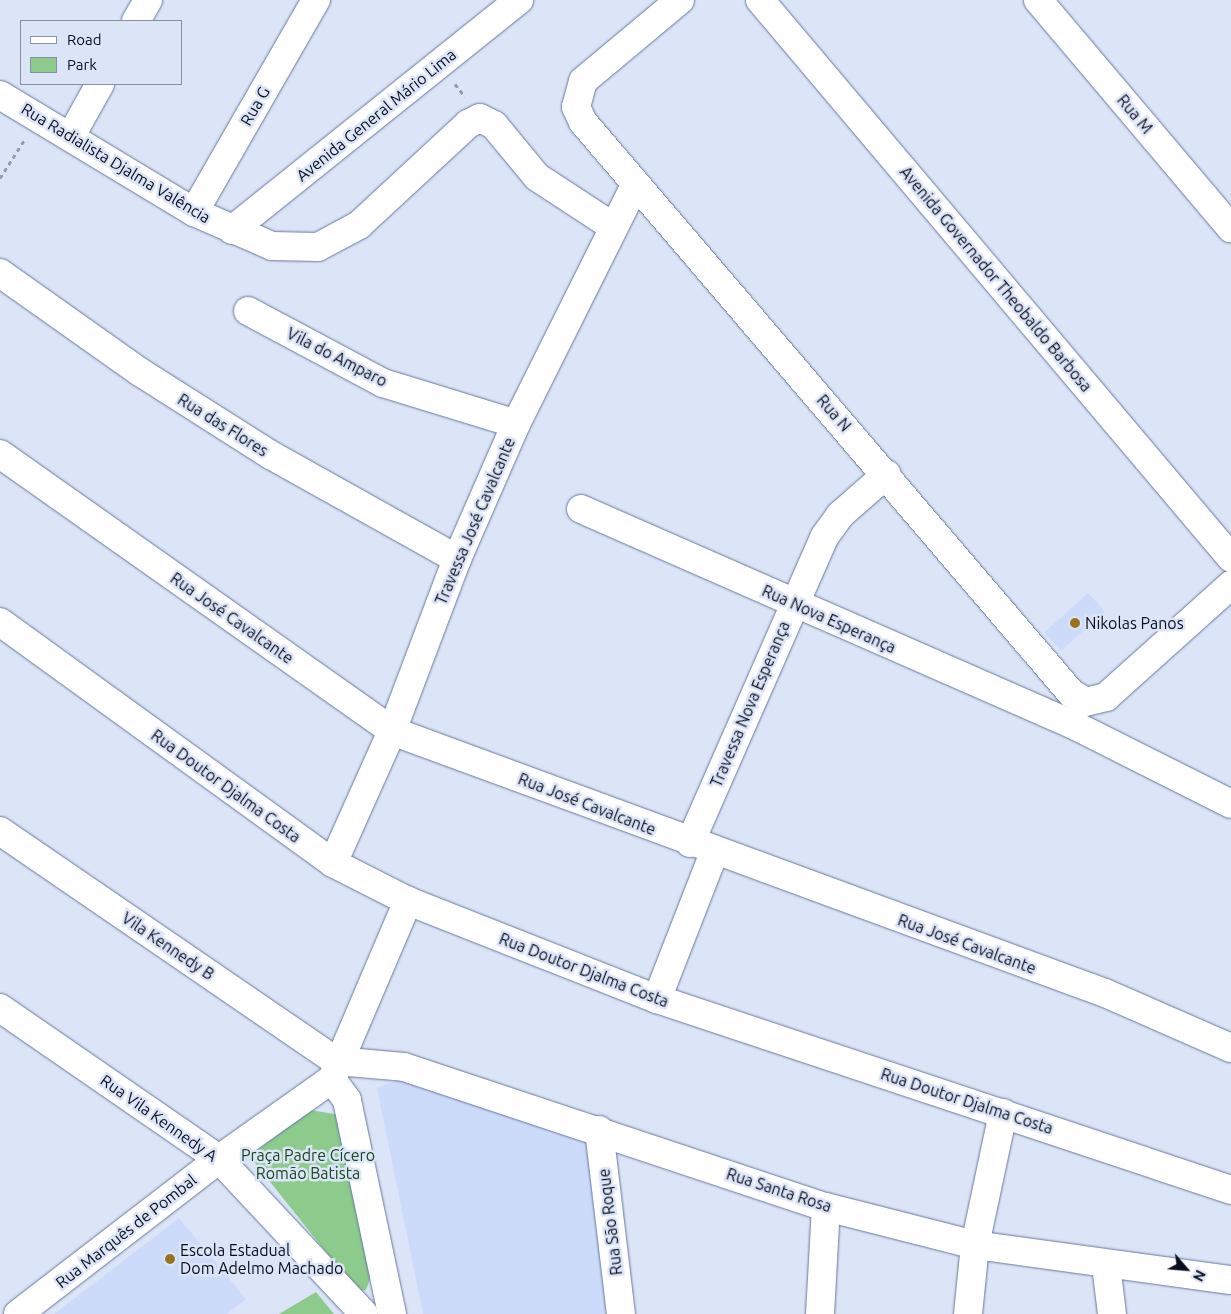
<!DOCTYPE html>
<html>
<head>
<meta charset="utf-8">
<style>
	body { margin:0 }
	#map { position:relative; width:1231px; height:1314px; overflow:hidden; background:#dce5f7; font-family:Ubuntu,sans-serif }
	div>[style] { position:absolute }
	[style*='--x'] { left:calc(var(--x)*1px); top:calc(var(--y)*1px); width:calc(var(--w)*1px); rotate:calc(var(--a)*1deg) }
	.built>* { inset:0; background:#ccdbfa; transform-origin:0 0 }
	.green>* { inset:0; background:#8ccb8c }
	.path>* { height:3px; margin-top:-1.5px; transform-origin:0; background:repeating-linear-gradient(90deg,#939bac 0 4px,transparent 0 8px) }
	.roads { filter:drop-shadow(0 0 1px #65789f) drop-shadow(0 0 1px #65789f) }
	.minor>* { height:28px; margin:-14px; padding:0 14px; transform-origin:14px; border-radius:14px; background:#fff }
	.dots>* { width:14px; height:14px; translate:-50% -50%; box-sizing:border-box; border:2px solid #dce5f7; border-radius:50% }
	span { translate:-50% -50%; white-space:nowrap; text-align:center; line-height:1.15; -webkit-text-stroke:5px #dce5f7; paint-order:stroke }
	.street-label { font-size:16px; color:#080f1e }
	.poi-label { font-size:16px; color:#080f1e }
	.left { translate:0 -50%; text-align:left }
	.park-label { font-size:16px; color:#19491c }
	.legend { position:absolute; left:20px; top:20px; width:162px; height:65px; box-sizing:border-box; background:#dce5f7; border:1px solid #878fa0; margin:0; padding:6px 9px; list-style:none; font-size:15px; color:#080f1e }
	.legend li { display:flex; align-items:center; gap:10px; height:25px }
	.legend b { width:25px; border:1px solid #878fa0 }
	.north { position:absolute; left:1161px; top:1244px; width:50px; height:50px; -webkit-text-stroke:4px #dce5f7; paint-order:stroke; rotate:117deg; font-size:14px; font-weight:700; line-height:20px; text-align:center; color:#080f1e }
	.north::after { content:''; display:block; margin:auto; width:18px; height:22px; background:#080f1e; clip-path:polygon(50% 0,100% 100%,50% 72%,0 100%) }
</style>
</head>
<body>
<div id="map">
	<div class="built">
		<i style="left:1088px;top:593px;width:25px;height:59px;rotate:48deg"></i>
		<i style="clip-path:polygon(405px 1077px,587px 1134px,607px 1314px,423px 1314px,377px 1088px)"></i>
		<i style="clip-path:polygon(179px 1218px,246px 1299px,227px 1314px,54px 1314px)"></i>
	</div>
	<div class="green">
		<i style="clip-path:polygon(310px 1110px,340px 1115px,372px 1274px,366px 1290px,357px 1291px,255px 1163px,255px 1152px)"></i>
		<i style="clip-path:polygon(316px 1292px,334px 1314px,279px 1314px)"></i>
	</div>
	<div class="path">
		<i style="--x:455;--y:84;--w:16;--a:52"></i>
		<i style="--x:0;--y:178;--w:46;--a:-57.3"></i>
	</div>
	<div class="roads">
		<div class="minor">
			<i style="--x:680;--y:0;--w:126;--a:140.1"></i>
			<i style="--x:583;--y:81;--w:27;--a:105"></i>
			<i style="--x:576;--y:107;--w:17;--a:65"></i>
			<i style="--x:583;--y:122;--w:751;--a:49.48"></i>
			<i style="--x:1071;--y:693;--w:17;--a:31"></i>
			<i style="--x:1086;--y:702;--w:21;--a:-14"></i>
			<i style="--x:1106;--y:697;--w:168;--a:-41.9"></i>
			<i style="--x:760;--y:0;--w:730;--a:49.83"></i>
			<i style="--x:1038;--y:0;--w:299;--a:49.8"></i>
			<i style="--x:136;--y:21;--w:24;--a:-60"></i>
			<i style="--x:0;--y:95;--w:227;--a:31.1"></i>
			<i style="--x:194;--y:212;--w:85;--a:23.6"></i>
			<i style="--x:272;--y:246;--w:46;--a:1.2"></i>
			<i style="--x:318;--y:247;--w:47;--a:-28.2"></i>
			<i style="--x:359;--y:225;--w:149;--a:-42.8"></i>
			<i style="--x:468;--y:124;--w:13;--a:-27"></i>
			<i style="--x:480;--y:118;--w:16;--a:27"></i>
			<i style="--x:494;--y:125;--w:67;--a:50.4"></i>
			<i style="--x:537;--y:177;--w:90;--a:33.2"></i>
			<i style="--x:71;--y:136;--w:60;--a:-60.9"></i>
			<i style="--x:194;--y:212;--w:245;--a:-60.1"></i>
			<i style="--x:232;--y:230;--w:368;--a:-38.7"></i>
			<i style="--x:0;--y:273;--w:171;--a:35.3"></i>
			<i style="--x:140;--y:372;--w:155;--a:32.4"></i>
			<i style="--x:271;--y:455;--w:213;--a:29.2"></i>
			<i style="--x:248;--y:311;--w:153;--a:28.1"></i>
			<i style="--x:383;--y:383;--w:139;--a:17.1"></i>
			<i style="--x:0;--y:454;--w:480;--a:35.2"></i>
			<i style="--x:392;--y:731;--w:760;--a:20.18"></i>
			<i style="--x:1105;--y:993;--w:137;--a:23.6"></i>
			<i style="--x:581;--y:509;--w:543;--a:23.68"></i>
			<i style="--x:1078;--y:727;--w:171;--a:26.7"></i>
			<i style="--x:0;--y:622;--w:411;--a:35.9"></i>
			<i style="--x:333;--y:863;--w:84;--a:26.9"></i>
			<i style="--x:408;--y:901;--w:268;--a:21.5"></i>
			<i style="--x:657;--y:999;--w:605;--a:18.4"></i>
			<i style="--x:0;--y:831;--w:407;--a:34.4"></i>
			<i style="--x:336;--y:1061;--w:68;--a:5"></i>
			<i style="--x:404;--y:1067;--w:445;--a:18.4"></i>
			<i style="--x:826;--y:1207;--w:154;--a:14.3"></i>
			<i style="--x:975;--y:1245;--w:258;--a:7.8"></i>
			<i style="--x:690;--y:843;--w:335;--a:-66.3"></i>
			<i style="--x:825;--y:536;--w:26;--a:-54"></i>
			<i style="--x:840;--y:515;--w:62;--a:-41.1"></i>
			<i style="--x:333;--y:863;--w:145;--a:-65.9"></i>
			<i style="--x:392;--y:731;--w:184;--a:-69.3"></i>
			<i style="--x:457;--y:559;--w:147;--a:-66.4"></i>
			<i style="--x:516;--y:424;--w:265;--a:-63.5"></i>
			<i style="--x:657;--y:999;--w:157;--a:-68.7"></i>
			<i style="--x:0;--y:1008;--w:266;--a:34.6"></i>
			<i style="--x:219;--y:1159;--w:212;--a:46.9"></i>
			<i style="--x:599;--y:1130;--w:185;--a:83.2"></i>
			<i style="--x:1106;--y:1265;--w:49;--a:83"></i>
			<i style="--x:18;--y:1314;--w:254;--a:-37.6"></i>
			<i style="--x:219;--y:1159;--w:138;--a:-35.3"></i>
			<i style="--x:392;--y:1314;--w:219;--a:-101.9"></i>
			<i style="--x:347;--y:1100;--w:26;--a:-126"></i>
			<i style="--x:332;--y:1079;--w:194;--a:-66.9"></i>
			<i style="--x:820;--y:1314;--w:107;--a:-86.8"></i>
			<i style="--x:968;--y:1314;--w:69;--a:-84.2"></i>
			<i style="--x:975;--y:1245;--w:135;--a:-78"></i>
		</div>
	</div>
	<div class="dots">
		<i style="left:1075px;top:623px;background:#98741e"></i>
		<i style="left:170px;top:1259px;background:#98741e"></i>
	</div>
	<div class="street-label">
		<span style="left:255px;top:106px;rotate:-60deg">Rua G</span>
		<span style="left:1135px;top:114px;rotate:50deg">Rua M</span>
		<span style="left:376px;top:115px;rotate:-39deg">Avenida General Mário Lima</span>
		<span style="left:116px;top:163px;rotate:31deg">Rua Radialista Djalma Valência</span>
		<span style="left:996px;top:279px;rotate:50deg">Avenida Governador Theobaldo Barbosa</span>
		<span style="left:337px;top:357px;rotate:27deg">Vila do Amparo</span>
		<span style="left:834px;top:413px;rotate:49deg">Rua N</span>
		<span style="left:223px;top:425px;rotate:32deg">Rua das Flores</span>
		<span style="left:475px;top:521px;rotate:-67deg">Travessa José Cavalcante</span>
		<span style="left:232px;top:618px;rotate:35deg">Rua José Cavalcante</span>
		<span style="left:829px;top:619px;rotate:24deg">Rua Nova Esperança</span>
		<span style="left:750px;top:704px;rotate:-67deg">Travessa Nova Esperança</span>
		<span style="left:226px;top:786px;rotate:36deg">Rua Doutor Djalma Costa</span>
		<span style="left:587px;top:804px;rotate:21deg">Rua José Cavalcante</span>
		<span style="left:967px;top:944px;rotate:20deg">Rua José Cavalcante</span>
		<span style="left:168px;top:946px;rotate:34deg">Vila Kennedy B</span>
		<span style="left:584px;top:970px;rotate:21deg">Rua Doutor Djalma Costa</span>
		<span style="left:967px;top:1101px;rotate:18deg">Rua Doutor Djalma Costa</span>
		<span style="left:159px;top:1118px;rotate:35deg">Rua Vila Kennedy A</span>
		<span style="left:779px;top:1190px;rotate:18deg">Rua Santa Rosa</span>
		<span style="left:610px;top:1222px;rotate:-97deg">Rua São Roque</span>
		<span style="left:126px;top:1231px;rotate:-38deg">Rua Marquês de Pombal</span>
	</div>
	<div class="poi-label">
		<span class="left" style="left:1085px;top:623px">Nikolas Panos</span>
		<span class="left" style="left:180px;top:1259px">Escola Estadual<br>Dom Adelmo Machado</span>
	</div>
	<div class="park-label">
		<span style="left:308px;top:1164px">Praça Padre Cícero<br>Romão Batista</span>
	</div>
	<ul class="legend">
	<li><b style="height:6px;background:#fff"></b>Road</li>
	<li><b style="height:14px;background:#8ccb8c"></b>Park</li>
	</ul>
	<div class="north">N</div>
</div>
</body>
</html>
